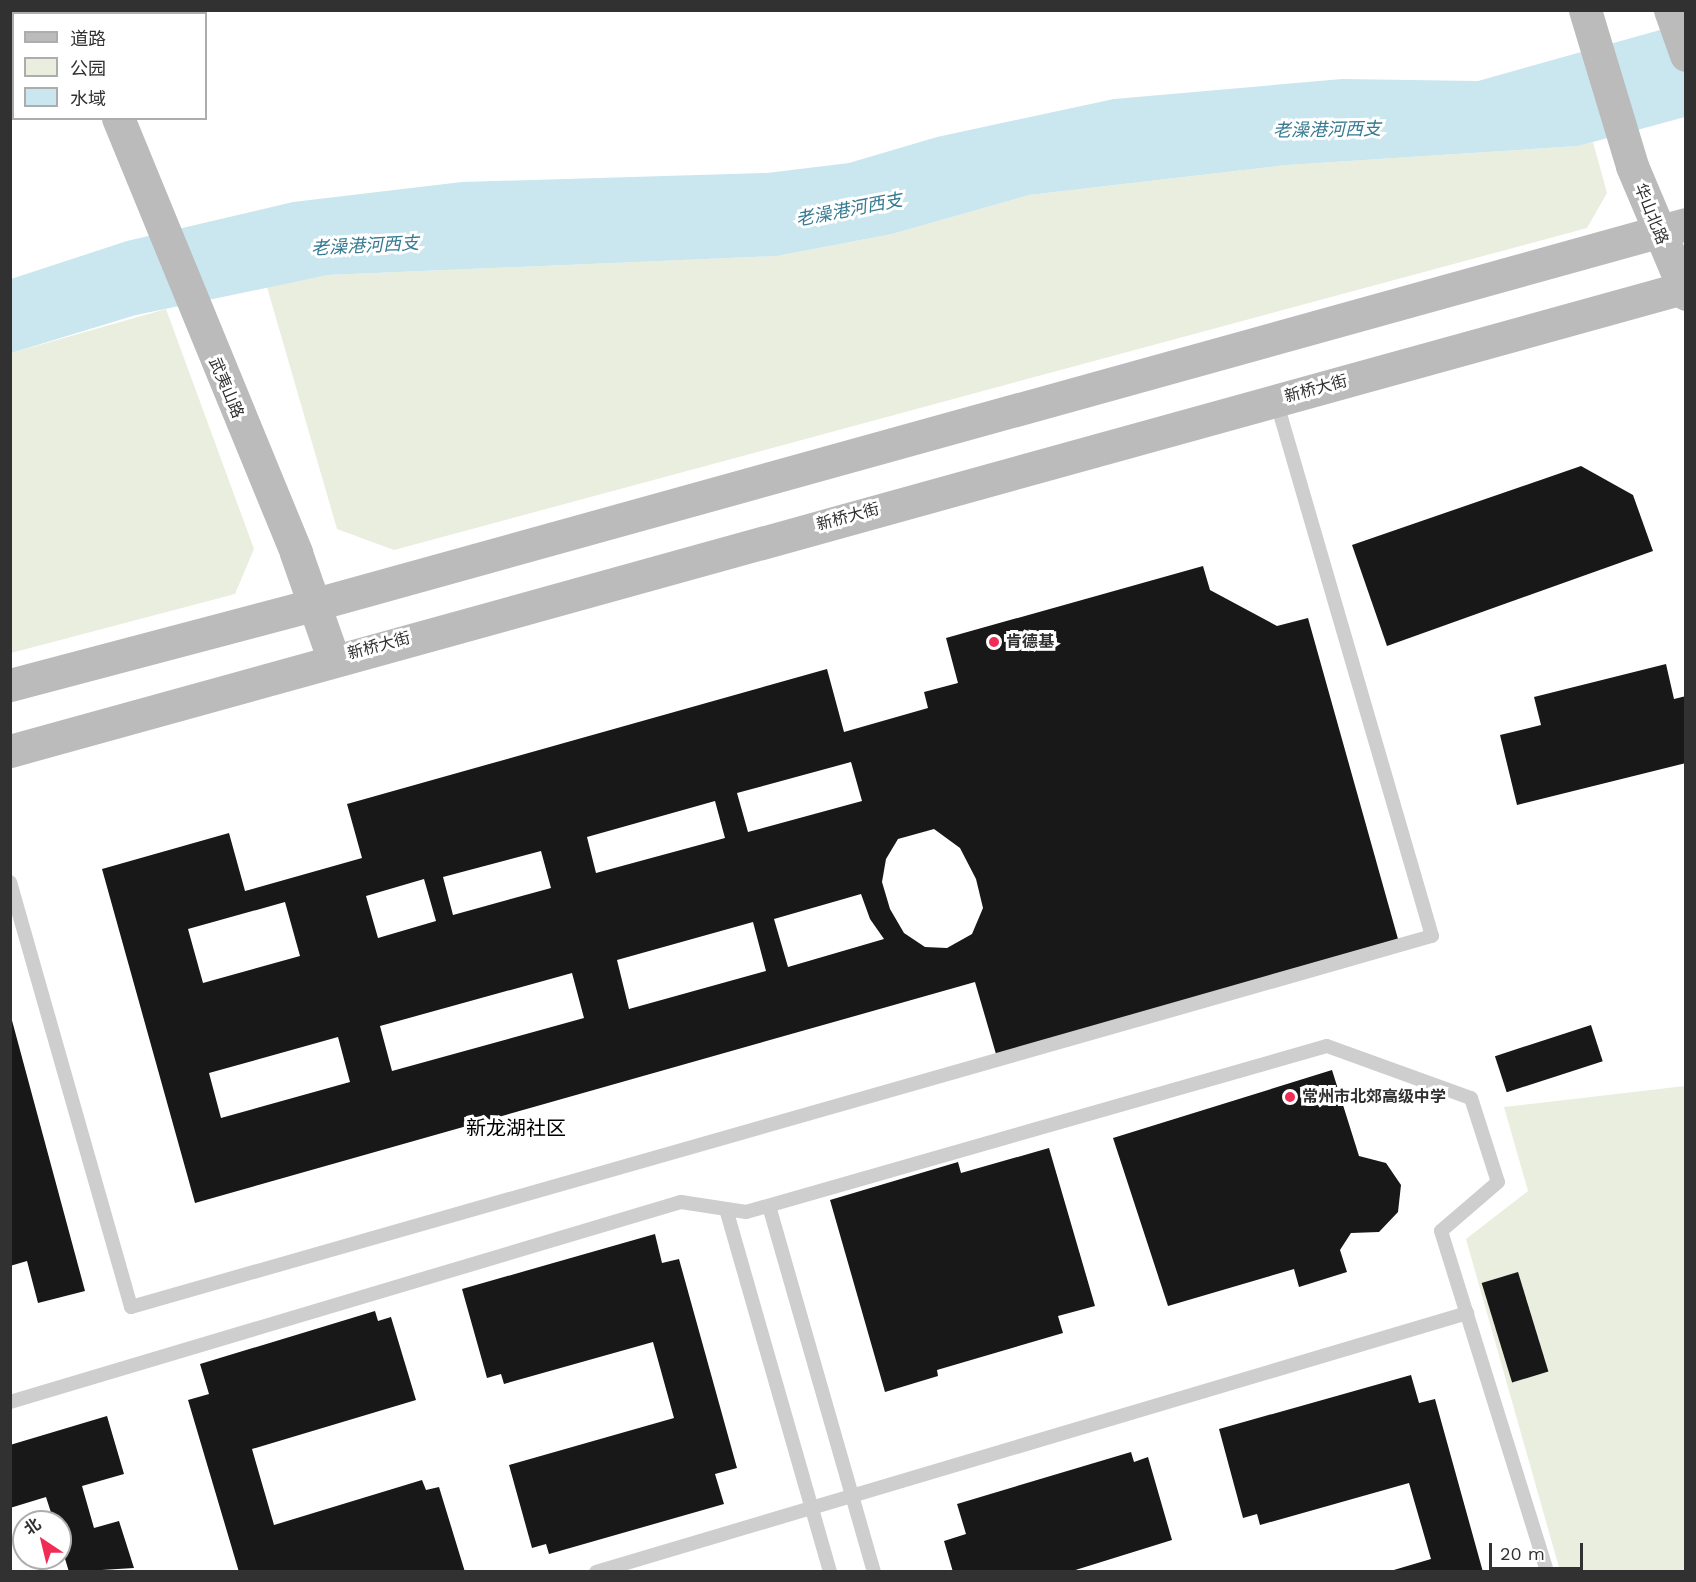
<!DOCTYPE html>
<html>
<head>
<meta charset="utf-8">
<style>
	body { margin:0 }
	#map { position:relative; width:1696px; height:1582px; overflow:hidden; background:#fff; font-family:"Work Sans","Noto Sans SC",sans-serif }
	div>[style] { position:absolute }
	[style*='--x'] { left:calc(var(--x)*1px); top:calc(var(--y)*1px); width:calc(var(--w)*1px); rotate:calc(var(--a)*1deg) }
	.green>* { inset:0; background:#e9eedf }
	.water>* { inset:0; background:#cae6ef }
	.building>* { inset:0; background:#181818; transform-origin:0 0 }
	.lane>* { height:14px; margin:-7px; padding:0 7px; transform-origin:7px; border-radius:7px; background:#cecece }
	.secondary>* { height:33px; margin:-16.5px; padding:0 16.5px; transform-origin:16.5px; border-radius:16.5px; background:#bbb }
	.dots>* { width:16px; height:16px; translate:-50% -50%; box-sizing:border-box; border:3px solid #fff; border-radius:50% }
	span { translate:-50% -50%; white-space:nowrap; text-align:center; line-height:1.15; -webkit-text-stroke:6px #fff; paint-order:stroke }
	.street-label { font-size:16px; color:#313131 }
	.poi-label { font-size:16px; color:#313131; font-weight:700 }
	.left { translate:0 -50%; text-align:left }
	.water-label { font-size:18px; color:#377b92; font-style:italic }
	.quarter-label { font-size:20px; color:#000 }
	.frame { position:absolute; inset:0; border:12px solid #313131; pointer-events:none }
	.legend { position:absolute; left:12px; top:12px; width:195px; height:108px; box-sizing:border-box; background:#fff; border:2px solid #adadad; margin:0; padding:8px 10px; list-style:none; font-size:18px; color:#313131 }
	.legend li { display:flex; align-items:center; gap:12px; height:30px }
	.legend b { width:30px; border:2px solid #adadad }
	.north { position:absolute; left:12px; top:1510px; width:60px; height:60px; box-sizing:border-box; background:#fff; border:2px solid #adadad; border-radius:50%; rotate:325deg; font-size:16px; font-weight:700; line-height:24px; text-align:center; color:#313131 }
	.north::after { content:''; display:block; margin:auto; width:21px; height:27px; background:#f02b54; clip-path:polygon(50% 0,100% 100%,50% 72%,0 100%) }
	.scale { position:absolute; left:1489px; top:1543px; width:94px; height:27px; box-sizing:border-box; border:3px solid #313131; border-top:0; padding-left:8px; font-size:18px; line-height:21px; white-space:nowrap; color:#313131; -webkit-text-stroke:4px #fff; paint-order:stroke }
</style>
</head>
<body>
<div id="map">
	<div class="green">
		<i style="clip-path:polygon(1593px 142px,1607px 193px,1587px 228px,394px 550px,337px 529px,267px 287px,328px 275px,777px 256px,892px 234px,1029px 195px,1287px 165px,1578px 146px)"></i>
		<i style="clip-path:polygon(166px 309px,254px 549px,235px 594px,11px 653px,11px 353px)"></i>
		<i style="clip-path:polygon(1685px 1086px,1685px 1571px,1560px 1571px,1466px 1239px,1528px 1191px,1504px 1107px)"></i>
	</div>
	<div class="water">
		<i style="clip-path:polygon(1685px 23px,1685px 117px,1578px 146px,1287px 165px,1029px 195px,892px 234px,777px 256px,328px 275px,136px 315px,11px 353px,11px 279px,127px 241px,293px 202px,462px 182px,767px 173px,849px 163px,937px 137px,1114px 99px,1342px 79px,1478px 81px)"></i>
	</div>
	<div class="building">
		<i style="clip-path:polygon(1581px 466px,1633px 495px,1653px 551px,1387px 646px,1352px 545px)"></i>
		<i style="clip-path:polygon(evenodd,1203px 566px,1210px 590px,1277px 626px,1308px 618px,1398px 939px,996px 1054px,975px 982px,195px 1203px,102px 869px,229px 833px,245px 891px,362px 858px,347px 804px,827px 669px,844px 732px,928px 708px,924px 692px,958px 683px,946px 638px,1203px 566px,851px 762px,862px 801px,748px 832px,737px 793px,851px 762px,1203px 566px,715px 801px,725px 838px,596px 873px,587px 837px,715px 801px,1203px 566px,934px 829px,960px 848px,976px 879px,983px 908px,972px 934px,947px 948px,925px 947px,904px 933px,890px 909px,882px 882px,886px 859px,898px 839px,934px 829px,1203px 566px,541px 851px,551px 888px,453px 915px,443px 877px,541px 851px,1203px 566px,424px 879px,436px 921px,378px 938px,366px 896px,424px 879px,1203px 566px,861px 894px,870px 919px,884px 939px,788px 967px,774px 919px,861px 894px,1203px 566px,285px 902px,300px 956px,203px 983px,188px 929px,285px 902px,1203px 566px,753px 922px,766px 971px,629px 1009px,617px 960px,753px 922px,1203px 566px,572px 973px,584px 1018px,392px 1071px,380px 1026px,572px 973px,1203px 566px,338px 1037px,350px 1082px,221px 1118px,209px 1073px,338px 1037px)"></i>
		<i style="clip-path:polygon(1666px 664px,1674px 699px,1686px 696px,1686px 763px,1517px 805px,1500px 735px,1541px 725px,1534px 697px)"></i>
		<i style="clip-path:polygon(10px 1013px,85px 1291px,38px 1303px,27px 1261px,10px 1266px)"></i>
		<i style="left:1591px;top:1025px;width:38px;height:101px;rotate:72deg"></i>
		<i style="clip-path:polygon(1332px 1070px,1359px 1156px,1386px 1163px,1401px 1185px,1398px 1212px,1379px 1232px,1351px 1233px,1340px 1250px,1347px 1272px,1299px 1287px,1294px 1269px,1168px 1306px,1113px 1138px)"></i>
		<i style="clip-path:polygon(1049px 1148px,1095px 1306px,1058px 1316px,1063px 1333px,937px 1370px,938px 1376px,885px 1392px,830px 1200px,958px 1162px,961px 1173px)"></i>
		<i style="clip-path:polygon(655px 1234px,662px 1263px,679px 1259px,737px 1468px,715px 1474px,724px 1504px,549px 1554px,546px 1544px,532px 1548px,509px 1465px,674px 1418px,653px 1342px,504px 1384px,501px 1374px,487px 1378px,462px 1289px)"></i>
		<i style="left:1518px;top:1272px;width:104px;height:38px;rotate:73deg"></i>
		<i style="clip-path:polygon(375px 1311px,378px 1321px,391px 1317px,416px 1400px,252px 1449px,274px 1525px,422px 1480px,426px 1490px,439px 1487px,465px 1572px,239px 1572px,188px 1400px,209px 1394px,200px 1364px)"></i>
		<i style="clip-path:polygon(1411px 1375px,1419px 1403px,1435px 1399px,1483px 1572px,1387px 1572px,1431px 1559px,1409px 1483px,1260px 1525px,1257px 1514px,1243px 1518px,1219px 1429px)"></i>
		<i style="clip-path:polygon(107px 1416px,124px 1474px,82px 1486px,94px 1528px,119px 1521px,134px 1568px,69px 1572px,60px 1542px,60px 1522px,54px 1522px,46px 1497px,10px 1508px,10px 1445px)"></i>
		<i style="clip-path:polygon(1131px 1452px,1134px 1462px,1148px 1457px,1172px 1540px,1069px 1572px,953px 1572px,944px 1541px,966px 1534px,957px 1504px)"></i>
	</div>
	<div class="lane">
		<i style="--x:10;--y:882;--w:442;--a:74.1"></i>
		<i style="--x:131;--y:1307;--w:1353;--a:-15.92"></i>
		<i style="--x:1432;--y:936;--w:558;--a:-106.23"></i>
		<i style="--x:769;--y:1206;--w:381;--a:74"></i>
		<i style="--x:726;--y:1209;--w:378;--a:74"></i>
		<i style="--x:10;--y:1402;--w:700;--a:-16.6"></i>
		<i style="--x:681;--y:1202;--w:66;--a:8.7"></i>
		<i style="--x:746;--y:1212;--w:604;--a:-15.95"></i>
		<i style="--x:1327;--y:1046;--w:153;--a:19.9"></i>
		<i style="--x:1471;--y:1098;--w:88;--a:72.2"></i>
		<i style="--x:1498;--y:1182;--w:75;--a:139.3"></i>
		<i style="--x:1441;--y:1231;--w:357;--a:72.7"></i>
		<i style="--x:596;--y:1572;--w:909;--a:-16.56"></i>
	</div>
	<div class="secondary">
		<i style="--x:77;--y:10;--w:4;--a:76"></i>
		<i style="--x:1585;--y:10;--w:163;--a:73.2"></i>
		<i style="--x:1632;--y:166;--w:139;--a:67.1"></i>
		<i style="--x:1670;--y:10;--w:48;--a:70.4"></i>
		<i style="--x:118;--y:118;--w:470;--a:67.7"></i>
		<i style="--x:296;--y:553;--w:111;--a:70.6"></i>
		<i style="--x:10;--y:685;--w:317;--a:-14.8"></i>
		<i style="--x:316;--y:604;--w:1422;--a:-15.5"></i>
		<i style="--x:10;--y:751;--w:1739;--a:-15.47"></i>
	</div>
	<div class="dots">
		<i style="left:994px;top:642px;background:#f02b54"></i>
		<i style="left:1290px;top:1097px;background:#f02b54"></i>
	</div>
	<div class="street-label">
		<span style="left:1651px;top:214px;rotate:68deg">华山北路</span>
		<span style="left:226px;top:388px;rotate:67deg">武夷山路</span>
		<span style="left:1316px;top:389px;rotate:-15deg">新桥大街</span>
		<span style="left:848px;top:517px;rotate:-15deg">新桥大街</span>
		<span style="left:379px;top:646px;rotate:-15deg">新桥大街</span>
	</div>
	<div class="poi-label">
		<span class="left" style="left:1006px;top:642px">肯德基</span>
		<span class="left" style="left:1302px;top:1097px">常州市北郊高级中学</span>
	</div>
	<div class="water-label">
		<span style="left:1327px;top:130px;rotate:-1deg">老澡港河西支</span>
		<span style="left:849px;top:210px;rotate:-11deg">老澡港河西支</span>
		<span style="left:365px;top:246px;rotate:-3deg">老澡港河西支</span>
	</div>
	<div class="quarter-label">
		<span style="left:516px;top:1128px">新龙湖社区</span>
	</div>
	<div class="frame"></div>
	<ul class="legend">
	<li><b style="height:8px;background:#bbb"></b>道路</li>
	<li><b style="height:16px;background:#e9eedf"></b>公园</li>
	<li><b style="height:16px;background:#cae6ef"></b>水域</li>
	</ul>
	<div class="north">北</div>
	<div class="scale">20 m</div>
</div>
</body>
</html>
